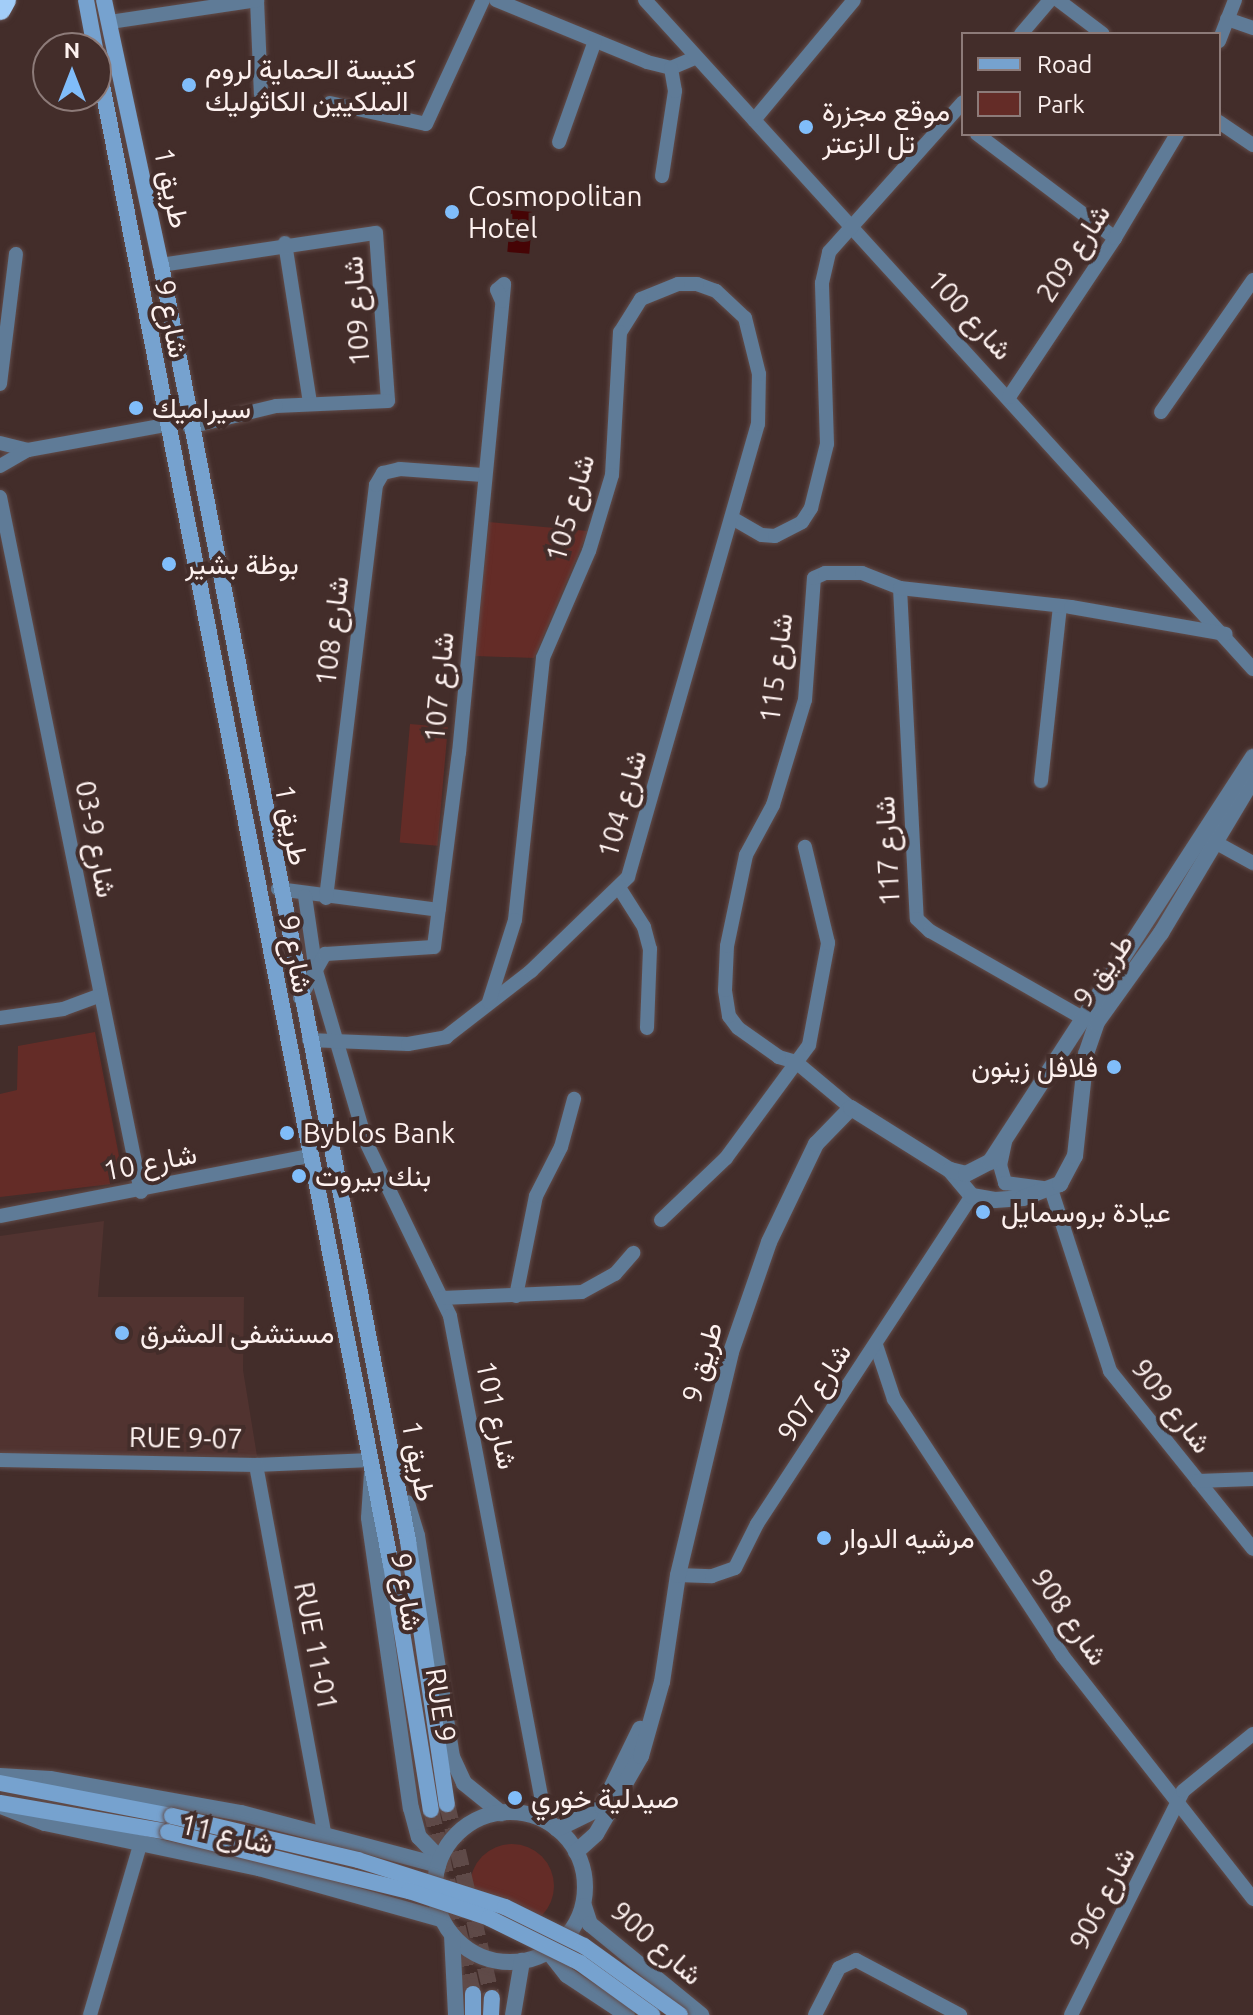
<!DOCTYPE html>
<html>
<head>
<meta charset="utf-8">
<style>
	body { margin:0 }
	#map { position:relative; width:1253px; height:2015px; overflow:hidden; background:#432d2a; font-family:Ubuntu,Vazirmatn,sans-serif }
	div>[style] { position:absolute }
	[style*='--x'] { left:calc(var(--x)*1px); top:calc(var(--y)*1px); width:calc(var(--w)*1px); rotate:calc(var(--a)*1deg) }
	.built>* { inset:0; background:#513330 }
	.green>* { inset:0; background:#642c27; transform-origin:0 0 }
	.round { border-radius:50% }
	.water>* { inset:0; background:#460405; transform-origin:0 0 }
	.secondary-tunnel>* { height:16px; margin-top:-8px; transform-origin:0; background:repeating-linear-gradient(90deg,#5f4a48 0 16px,transparent 0 24px) }
	.roads { filter:drop-shadow(0 0 2px #614c4a) drop-shadow(0 0 2px #614c4a) }
	.minor>* { height:14px; margin:-7px; padding:0 7px; transform-origin:7px; border-radius:7px; background:#5f7b97 }
	.tertiary>* { height:16px; margin:-8px; padding:0 8px; transform-origin:8px; border-radius:8px; background:#5f7b97 }
	.tertiary>.ring { margin:-8px; padding:0; box-sizing:content-box; background:none; border:16px solid #5f7b97; border-radius:50% }
	.secondary>* { height:16px; margin:-8px; padding:0 8px; transform-origin:8px; border-radius:8px; background:#76a2cf }
	.trunk>* { height:22px; margin:-11px; padding:0 11px; transform-origin:11px; border-radius:11px; background:#a2cdf8 }
	.bridges { filter:drop-shadow(0 0 2px #614c4a) drop-shadow(0 0 2px #614c4a) }
	.secondary-bridge>* { height:16px; margin:-8px; padding:0 8px; transform-origin:8px; border-radius:8px; background:#76a2cf }
	.dots>* { width:22px; height:22px; translate:-50% -50%; box-sizing:border-box; border:4px solid #432d2a; border-radius:50% }
	span { translate:-50% -50%; white-space:nowrap; text-align:center; line-height:1.15; -webkit-text-stroke:8px #432d2a; paint-order:stroke }
	.poi-label { font-size:28px; color:#fdf1ef }
	.left { translate:0 -50%; text-align:left }
	.right { translate:-100% -50%; text-align:right }
	.street-label { font-size:28px; color:#fdf1ef }
	.legend { position:absolute; left:961px; top:32px; width:260px; height:104px; box-sizing:border-box; background:#432d2a; border:2px solid #8d7b79; margin:0; padding:10px 14px; list-style:none; font-size:24px; color:#fdf1ef }
	.legend li { display:flex; align-items:center; gap:16px; height:40px }
	.legend b { width:40px; border:2px solid #8d7b79 }
	.north { position:absolute; left:32px; top:32px; width:80px; height:80px; box-sizing:border-box; background:#432d2a; border:2px solid #8d7b79; border-radius:50%; rotate:0deg; font-size:22px; font-weight:700; line-height:32px; text-align:center; color:#fdf1ef }
	.north::after { content:''; display:block; margin:auto; width:28px; height:36px; background:#80bdfa; clip-path:polygon(50% 0,100% 100%,50% 72%,0 100%) }
</style>
</head>
<body>
<div id="map">
	<div class="built">
		<i style="clip-path:polygon(104px 1221px,98px 1297px,244px 1297px,243px 1370px,257px 1456px,0 1457px,0 1236px)"></i>
	</div>
	<div class="green">
		<i style="clip-path:polygon(489px 522px,588px 531px,534px 658px,475px 656px)"></i>
		<i style="left:410px;top:724px;width:38px;height:119px;rotate:5deg"></i>
		<i style="clip-path:polygon(95px 1032px,120px 1161px,112px 1184px,0 1197px,0 1094px,17px 1090px,18px 1046px)"></i>
		<i class="round" style="left:470px;top:1844px;width:84px;height:84px"></i>
	</div>
	<div class="water">
		<i style="left:511px;top:210px;width:22px;height:42px;rotate:5deg"></i>
	</div>
	<div class="secondary-tunnel">
		<i style="--x:447;--y:1804;--w:199;--a:76.9"></i>
		<i style="--x:431;--y:1810;--w:189;--a:77.1"></i>
	</div>
	<div class="roads">
		<div class="minor">
			<i style="--x:257;--y:0;--w:94;--a:87.6"></i>
			<i style="--x:496;--y:0;--w:163;--a:22.3"></i>
			<i style="--x:647;--y:62;--w:25;--a:14"></i>
			<i style="--x:671;--y:68;--w:25;--a:-23"></i>
			<i style="--x:645;--y:0;--w:904;--a:47.73"></i>
			<i style="--x:1058;--y:0;--w:56;--a:37.1"></i>
			<i style="--x:1227;--y:19;--w:28;--a:19"></i>
			<i style="--x:110;--y:22;--w:149;--a:-8.5"></i>
			<i style="--x:1021;--y:34;--w:45;--a:-49.5"></i>
			<i style="--x:1219;--y:41;--w:44;--a:-68.7"></i>
			<i style="--x:330;--y:103;--w:98;--a:12.3"></i>
			<i style="--x:426;--y:124;--w:136;--a:-65.3"></i>
			<i style="--x:754;--y:120;--w:156;--a:-50.2"></i>
			<i style="--x:1219;--y:122;--w:41;--a:34.1"></i>
			<i style="--x:977;--y:134;--w:173;--a:37"></i>
			<i style="--x:559;--y:142;--w:107;--a:-70.4"></i>
			<i style="--x:662;--y:176;--w:86;--a:-81.3"></i>
			<i style="--x:675;--y:91;--w:23;--a:-100"></i>
			<i style="--x:285;--y:243;--w:162;--a:81.1"></i>
			<i style="--x:161;--y:265;--w:217;--a:-8.5"></i>
			<i style="--x:376;--y:233;--w:168;--a:85.9"></i>
			<i style="--x:388;--y:401;--w:112;--a:177.4"></i>
			<i style="--x:276;--y:406;--w:89;--a:166.4"></i>
			<i style="--x:0;--y:384;--w:131;--a:-83"></i>
			<i style="--x:1009;--y:397;--w:191;--a:-56.3"></i>
			<i style="--x:1115;--y:238;--w:121;--a:-59.2"></i>
			<i style="--x:1161;--y:412;--w:161;--a:-55.1"></i>
			<i style="--x:0;--y:443;--w:29;--a:14"></i>
			<i style="--x:0;--y:466;--w:32;--a:-30"></i>
			<i style="--x:28;--y:450;--w:139;--a:-10.3"></i>
			<i style="--x:0;--y:497;--w:709;--a:78.53"></i>
			<i style="--x:732;--y:518;--w:34;--a:30"></i>
			<i style="--x:762;--y:535;--w:13;--a:4"></i>
			<i style="--x:775;--y:536;--w:30;--a:-27"></i>
			<i style="--x:802;--y:522;--w:17;--a:-57"></i>
			<i style="--x:811;--y:508;--w:66;--a:-76"></i>
			<i style="--x:827;--y:444;--w:161;--a:-91.8"></i>
			<i style="--x:822;--y:283;--w:32;--a:-77"></i>
			<i style="--x:829;--y:252;--w:201;--a:-48.2"></i>
			<i style="--x:900;--y:588;--w:331;--a:87.1"></i>
			<i style="--x:917;--y:919;--w:18;--a:43"></i>
			<i style="--x:930;--y:931;--w:174;--a:29.7"></i>
			<i style="--x:1041;--y:781;--w:176;--a:-83.8"></i>
			<i style="--x:1213;--y:841;--w:46;--a:28.8"></i>
			<i style="--x:278;--y:889;--w:162;--a:7.4"></i>
			<i style="--x:620;--y:889;--w:45;--a:57.7"></i>
			<i style="--x:644;--y:927;--w:23;--a:75"></i>
			<i style="--x:650;--y:949;--w:79;--a:92.2"></i>
			<i style="--x:305;--y:896;--w:76;--a:81.7"></i>
			<i style="--x:316;--y:971;--w:178;--a:73.7"></i>
			<i style="--x:366;--y:1142;--w:193;--a:64.2"></i>
			<i style="--x:450;--y:1316;--w:515;--a:79.26"></i>
			<i style="--x:326;--y:898;--w:416;--a:-83.1"></i>
			<i style="--x:376;--y:485;--w:14;--a:-60"></i>
			<i style="--x:383;--y:473;--w:17;--a:-13"></i>
			<i style="--x:400;--y:469;--w:83;--a:4.1"></i>
			<i style="--x:300;--y:998;--w:51;--a:-60.4"></i>
			<i style="--x:325;--y:954;--w:109;--a:-3.7"></i>
			<i style="--x:434;--y:947;--w:196;--a:-82.7"></i>
			<i style="--x:459;--y:753;--w:471;--a:-84.5"></i>
			<i style="--x:504;--y:284;--w:9;--a:139"></i>
			<i style="--x:497;--y:290;--w:12;--a:66"></i>
			<i style="--x:0;--y:1018;--w:64;--a:-8.1"></i>
			<i style="--x:63;--y:1009;--w:40;--a:-20.2"></i>
			<i style="--x:309;--y:1040;--w:99;--a:2.3"></i>
			<i style="--x:408;--y:1044;--w:39;--a:-10"></i>
			<i style="--x:446;--y:1037;--w:108;--a:-37.8"></i>
			<i style="--x:531;--y:971;--w:135;--a:-44.1"></i>
			<i style="--x:628;--y:877;--w:471;--a:-74"></i>
			<i style="--x:758;--y:424;--w:50;--a:-88.9"></i>
			<i style="--x:759;--y:374;--w:58;--a:-104"></i>
			<i style="--x:745;--y:318;--w:40;--a:-137"></i>
			<i style="--x:716;--y:291;--w:20;--a:-160"></i>
			<i style="--x:697;--y:284;--w:19;--a:180"></i>
			<i style="--x:678;--y:284;--w:40;--a:158"></i>
			<i style="--x:641;--y:299;--w:39;--a:122"></i>
			<i style="--x:620;--y:332;--w:143;--a:93.2"></i>
			<i style="--x:612;--y:475;--w:79;--a:106.8"></i>
			<i style="--x:589;--y:551;--w:116;--a:113.3"></i>
			<i style="--x:543;--y:658;--w:263;--a:96.1"></i>
			<i style="--x:515;--y:920;--w:86;--a:107.6"></i>
			<i style="--x:851;--y:1108;--w:72;--a:-140.1"></i>
			<i style="--x:796;--y:1062;--w:18;--a:-164"></i>
			<i style="--x:779;--y:1057;--w:50;--a:-144.7"></i>
			<i style="--x:738;--y:1028;--w:15;--a:-127"></i>
			<i style="--x:729;--y:1016;--w:26;--a:-99"></i>
			<i style="--x:725;--y:990;--w:44;--a:-87.4"></i>
			<i style="--x:727;--y:946;--w:93;--a:-78.2"></i>
			<i style="--x:746;--y:855;--w:57;--a:-61.6"></i>
			<i style="--x:773;--y:805;--w:110;--a:-73.1"></i>
			<i style="--x:805;--y:700;--w:122;--a:-85.8"></i>
			<i style="--x:814;--y:578;--w:12;--a:-24"></i>
			<i style="--x:825;--y:573;--w:37;--a:0"></i>
			<i style="--x:862;--y:573;--w:41;--a:21.5"></i>
			<i style="--x:900;--y:588;--w:172;--a:6.3"></i>
			<i style="--x:1071;--y:607;--w:157;--a:9.9"></i>
			<i style="--x:1005;--y:1142;--w:24;--a:102"></i>
			<i style="--x:1000;--y:1165;--w:19;--a:74"></i>
			<i style="--x:1005;--y:1183;--w:46;--a:7.4"></i>
			<i style="--x:1051;--y:1189;--w:191;--a:72"></i>
			<i style="--x:1110;--y:1371;--w:228;--a:51.2"></i>
			<i style="--x:0;--y:1216;--w:315;--a:-11"></i>
			<i style="--x:661;--y:1220;--w:90;--a:-43.6"></i>
			<i style="--x:726;--y:1158;--w:140;--a:-53.7"></i>
			<i style="--x:809;--y:1045;--w:104;--a:-79.4"></i>
			<i style="--x:828;--y:943;--w:99;--a:-103.5"></i>
			<i style="--x:516;--y:1296;--w:102;--a:-78.7"></i>
			<i style="--x:536;--y:1196;--w:55;--a:-63"></i>
			<i style="--x:561;--y:1147;--w:50;--a:-74.8"></i>
			<i style="--x:442;--y:1298;--w:140;--a:-2.5"></i>
			<i style="--x:582;--y:1292;--w:38;--a:-29"></i>
			<i style="--x:615;--y:1274;--w:28;--a:-49"></i>
			<i style="--x:876;--y:1345;--w:57;--a:71.6"></i>
			<i style="--x:894;--y:1399;--w:306;--a:56.7"></i>
			<i style="--x:1062;--y:1655;--w:310;--a:51.9"></i>
			<i style="--x:0;--y:1460;--w:256;--a:1.1"></i>
			<i style="--x:256;--y:1465;--w:115;--a:-2.5"></i>
			<i style="--x:256;--y:1465;--w:378;--a:79.5"></i>
			<i style="--x:1198;--y:1481;--w:55;--a:-2.1"></i>
			<i style="--x:678;--y:1575;--w:34;--a:2"></i>
			<i style="--x:712;--y:1576;--w:24;--a:-19"></i>
			<i style="--x:735;--y:1568;--w:49;--a:-63.4"></i>
			<i style="--x:757;--y:1524;--w:392;--a:-56.8"></i>
			<i style="--x:90;--y:2015;--w:180;--a:-73.6"></i>
			<i style="--x:815;--y:2015;--w:53;--a:-62.9"></i>
			<i style="--x:839;--y:1968;--w:19;--a:-25"></i>
			<i style="--x:856;--y:1960;--w:118;--a:27.9"></i>
			<i style="--x:1071;--y:2015;--w:250;--a:-63.4"></i>
			<i style="--x:1183;--y:1791;--w:90;--a:-39.2"></i>
		</div>
		<div class="tertiary">
			<i style="--x:950;--y:1170;--w:34;--a:50"></i>
			<i style="--x:972;--y:1196;--w:23;--a:10"></i>
			<i style="--x:995;--y:1200;--w:28;--a:-4"></i>
			<i style="--x:1023;--y:1198;--w:40;--a:-21"></i>
			<i style="--x:1060;--y:1184;--w:32;--a:-62"></i>
			<i style="--x:1075;--y:1156;--w:103;--a:-83.8"></i>
			<i style="--x:1086;--y:1054;--w:34;--a:-71"></i>
			<i style="--x:1097;--y:1022;--w:110;--a:-54.3"></i>
			<i style="--x:1161;--y:933;--w:179;--a:-59.1"></i>
			<i style="--x:372;--y:1473;--w:45;--a:93.8"></i>
			<i style="--x:369;--y:1518;--w:293;--a:81.8"></i>
			<i style="--x:411;--y:1808;--w:30;--a:75"></i>
			<i style="--x:419;--y:1837;--w:30;--a:46"></i>
			<i style="--x:407;--y:1503;--w:34;--a:73"></i>
			<i style="--x:417;--y:1536;--w:224;--a:81"></i>
			<i style="--x:452;--y:1757;--w:29;--a:65"></i>
			<i style="--x:464;--y:1783;--w:48;--a:39"></i>
			<i style="--x:0;--y:1776;--w:50;--a:3.4"></i>
			<i style="--x:50;--y:1779;--w:194;--a:10.1"></i>
			<i style="--x:241;--y:1813;--w:204;--a:14.8"></i>
			<i style="--x:1;--y:1806;--w:47;--a:21.1"></i>
			<i style="--x:45;--y:1823;--w:219;--a:11.9"></i>
			<i style="--x:259;--y:1868;--w:189;--a:15.7"></i>
			<i class="ring" style="left:435px;top:1812px;width:134px;height:134px"></i>
			<i style="--x:557;--y:1829;--w:50;--a:-26.1"></i>
			<i style="--x:602;--y:1807;--w:87;--a:-64"></i>
			<i style="--x:576;--y:1852;--w:27;--a:-42"></i>
			<i style="--x:596;--y:1834;--w:90;--a:-60"></i>
			<i style="--x:641;--y:1756;--w:77;--a:-74.2"></i>
			<i style="--x:662;--y:1682;--w:108;--a:-81.5"></i>
			<i style="--x:678;--y:1575;--w:229;--a:-76.6"></i>
			<i style="--x:731;--y:1352;--w:116;--a:-70.9"></i>
			<i style="--x:769;--y:1242;--w:109;--a:-64.4"></i>
			<i style="--x:816;--y:1144;--w:50;--a:-45.8"></i>
			<i style="--x:851;--y:1108;--w:117;--a:32.1"></i>
			<i style="--x:950;--y:1170;--w:16;--a:14"></i>
			<i style="--x:966;--y:1174;--w:27;--a:-27"></i>
			<i style="--x:990;--y:1162;--w:483;--a:-57"></i>
			<i style="--x:584;--y:1906;--w:19;--a:72"></i>
			<i style="--x:590;--y:1924;--w:144;--a:39.3"></i>
			<i style="--x:452;--y:1935;--w:80;--a:87.1"></i>
			<i style="--x:548;--y:1951;--w:31;--a:52"></i>
			<i style="--x:567;--y:1975;--w:72;--a:33.7"></i>
			<i style="--x:513;--y:2015;--w:55;--a:-80.5"></i>
		</div>
		<div class="secondary">
			<i style="--x:86;--y:0;--w:49;--a:79.4"></i>
			<i style="--x:104;--y:0;--w:271;--a:77.9"></i>
			<i style="--x:161;--y:265;--w:1300;--a:79.04"></i>
			<i style="--x:408;--y:1541;--w:266;--a:81.6"></i>
			<i style="--x:96;--y:54;--w:1539;--a:78.95"></i>
			<i style="--x:391;--y:1564;--w:249;--a:80.8"></i>
			<i style="--x:0;--y:1783;--w:175;--a:10.9"></i>
			<i style="--x:0;--y:1803;--w:170;--a:9.8"></i>
			<i style="--x:473;--y:1994;--w:21;--a:90"></i>
			<i style="--x:491;--y:2015;--w:17;--a:-87"></i>
		</div>
		<div class="trunk">
			<i style="--x:0;--y:9;--w:10;--a:-61"></i>
		</div>
	</div>
	<div class="bridges">
		<div class="secondary-bridge">
			<i style="--x:172;--y:1816;--w:191;--a:13.3"></i>
			<i style="--x:358;--y:1860;--w:154;--a:17.7"></i>
			<i style="--x:505;--y:1907;--w:88;--a:26.3"></i>
			<i style="--x:584;--y:1946;--w:118;--a:35.7"></i>
			<i style="--x:168;--y:1832;--w:248;--a:13.8"></i>
			<i style="--x:409;--y:1891;--w:84;--a:18.6"></i>
			<i style="--x:489;--y:1918;--w:102;--a:26.3"></i>
			<i style="--x:580;--y:1963;--w:89;--a:35.8"></i>
		</div>
	</div>
	<div class="dots">
		<i style="left:189px;top:85px;background:#80bdfa"></i>
		<i style="left:806px;top:127px;background:#80bdfa"></i>
		<i style="left:452px;top:212px;background:#80bdfa"></i>
		<i style="left:136px;top:408px;background:#80bdfa"></i>
		<i style="left:169px;top:564px;background:#80bdfa"></i>
		<i style="left:1114px;top:1067px;background:#80bdfa"></i>
		<i style="left:287px;top:1133px;background:#80bdfa"></i>
		<i style="left:299px;top:1176px;background:#80bdfa"></i>
		<i style="left:983px;top:1212px;background:#80bdfa"></i>
		<i style="left:122px;top:1333px;background:#80bdfa"></i>
		<i style="left:824px;top:1538px;background:#80bdfa"></i>
		<i style="left:515px;top:1798px;background:#80bdfa"></i>
	</div>
	<div class="poi-label">
		<span class="left" style="left:205px;top:85px">كنيسة الحماية لروم<br>الملكيين الكاثوليك</span>
		<span class="left" style="left:822px;top:127px">موقع مجزرة<br>تل الزعتر</span>
		<span class="left" style="left:468px;top:212px">Cosmopolitan<br>Hotel</span>
		<span class="left" style="left:152px;top:408px">سيراميك</span>
		<span class="left" style="left:185px;top:564px">بوظة بشير</span>
		<span class="right" style="left:1098px;top:1067px">فلافل زينون</span>
		<span class="left" style="left:303px;top:1133px">Byblos Bank</span>
		<span class="left" style="left:315px;top:1176px">بنك بيروت</span>
		<span class="left" style="left:1001px;top:1212px">عيادة بروسمايل</span>
		<span class="left" style="left:140px;top:1333px">مستشفى المشرق</span>
		<span class="left" style="left:840px;top:1538px">مرشيه الدوار</span>
		<span class="left" style="left:531px;top:1798px">صيدلية خوري</span>
	</div>
	<div class="street-label">
		<span style="left:172px;top:188px;rotate:78deg">طريق 1</span>
		<span style="left:1073px;top:253px;rotate:-57deg">شارع 209</span>
		<span style="left:356px;top:311px;rotate:-94deg">شارع 109</span>
		<span style="left:970px;top:315px;rotate:47deg">شارع 100</span>
		<span style="left:172px;top:319px;rotate:79deg">شارع 9</span>
		<span style="left:570px;top:508px;rotate:-74deg">شارع 105</span>
		<span style="left:332px;top:631px;rotate:-83deg">شارع 108</span>
		<span style="left:776px;top:668px;rotate:-83deg">شارع 115</span>
		<span style="left:439px;top:687px;rotate:-85deg">شارع 107</span>
		<span style="left:622px;top:804px;rotate:-74deg">شارع 104</span>
		<span style="left:292px;top:825px;rotate:79deg">طريق 1</span>
		<span style="left:96px;top:839px;rotate:79deg">شارع 9-03</span>
		<span style="left:887px;top:851px;rotate:-93deg">شارع 117</span>
		<span style="left:296px;top:954px;rotate:79deg">شارع 9</span>
		<span style="left:1103px;top:970px;rotate:-55deg">9 طريق</span>
		<span style="left:150px;top:1162px;rotate:-11deg">شارع 10</span>
		<span style="left:702px;top:1362px;rotate:-74deg">طريق 9</span>
		<span style="left:814px;top:1392px;rotate:-57deg">شارع 907</span>
		<span style="left:1172px;top:1406px;rotate:52deg">شارع 909</span>
		<span style="left:497px;top:1415px;rotate:78deg">شارع 101</span>
		<span style="left:186px;top:1438px;rotate:1deg">RUE 9-07</span>
		<span style="left:419px;top:1461px;rotate:79deg">طريق 1</span>
		<span style="left:407px;top:1592px;rotate:81deg">شارع 9</span>
		<span style="left:1070px;top:1617px;rotate:55deg">شارع 908</span>
		<span style="left:316px;top:1646px;rotate:79deg">RUE 11-01</span>
		<span style="left:441px;top:1705px;rotate:81deg">RUE 9</span>
		<span style="left:227px;top:1834px;rotate:13deg">شارع 11</span>
		<span style="left:1102px;top:1898px;rotate:-63deg">شارع 906</span>
		<span style="left:657px;top:1943px;rotate:41deg">شارع 900</span>
	</div>
	<ul class="legend">
	<li><b style="height:10px;background:#76a2cf"></b>Road</li>
	<li><b style="height:22px;background:#642c27"></b>Park</li>
	</ul>
	<div class="north">N</div>
</div>
</body>
</html>
